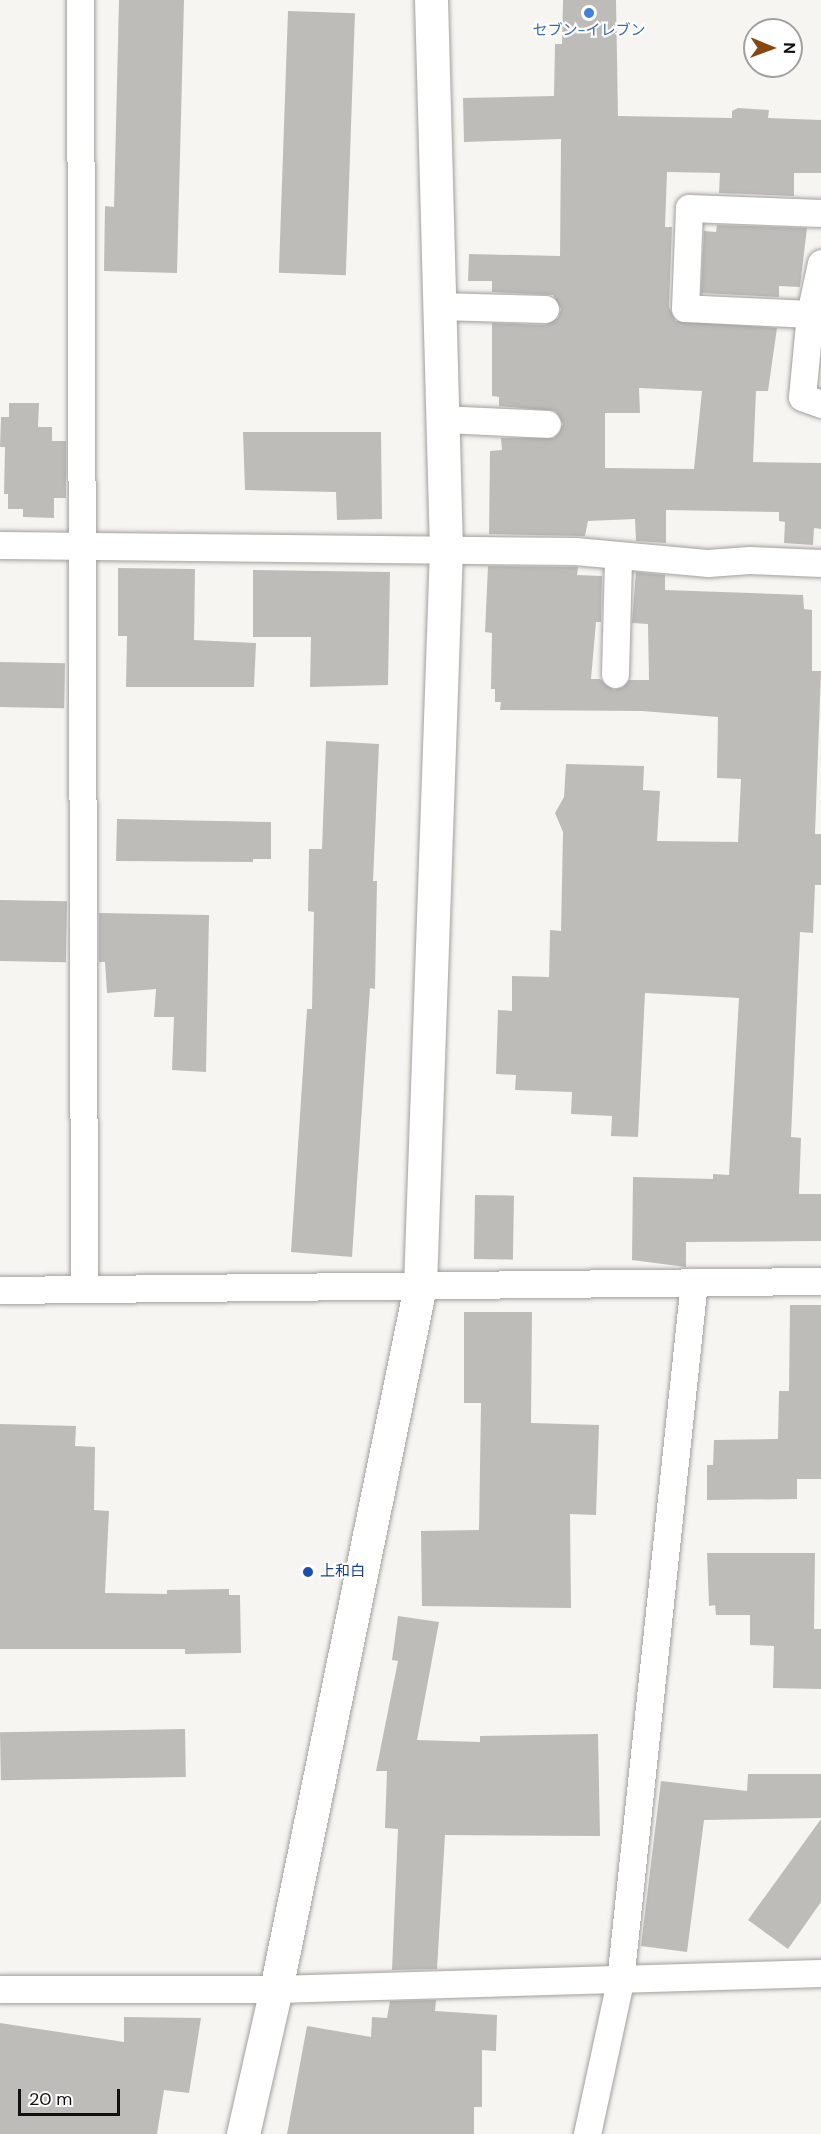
<!DOCTYPE html>
<html>
<head>
<meta charset="utf-8">
<style>
	body { margin:0 }
	#map { position:relative; width:821px; height:2134px; overflow:hidden; background:#f7f5f1; font-family:"DM Sans","Noto Sans JP",sans-serif }
	div>[style] { position:absolute }
	[style*='--x'] { left:calc(var(--x)*1px); top:calc(var(--y)*1px); width:calc(var(--w)*1px); rotate:calc(var(--a)*1deg) }
	.building>* { inset:0; background:#bebcb9; transform-origin:0 0 }
	.roads { filter:drop-shadow(0 0 2px #a1a09c) drop-shadow(0 0 2px #a1a09c) }
	.minor>* { height:27px; margin:-13.5px; padding:0 13.5px; transform-origin:13.5px; border-radius:13.5px; background:#fff }
	.tertiary>* { height:33px; margin:-16.5px; padding:0 16.5px; transform-origin:16.5px; border-radius:16.5px; background:#fff }
	.dots>* { width:16px; height:16px; translate:-50% -50%; box-sizing:border-box; border:3px solid #fff; border-radius:50% }
	span { translate:-50% -50%; white-space:nowrap; text-align:center; line-height:1.15; -webkit-text-stroke:4.5px #fff; paint-order:stroke }
	.shop-label { font-size:15px; color:#366cbe }
	.transit-label { font-size:15px; color:#164399 }
	.left { translate:0 -50%; text-align:left }
	.north { position:absolute; left:743px; top:18px; width:60px; height:60px; box-sizing:border-box; background:#fff; border:2px solid #a0a09f; border-radius:50%; rotate:91deg; font-size:16px; font-weight:700; line-height:24px; text-align:center; color:#11110f }
	.north::after { content:''; display:block; margin:auto; width:21px; height:27px; background:#884711; clip-path:polygon(50% 0,100% 100%,50% 72%,0 100%) }
	.scale { position:absolute; left:18px; top:2089px; width:102px; height:27px; box-sizing:border-box; border:3px solid #11110f; border-top:0; padding-left:8px; font-size:18px; line-height:21px; white-space:nowrap; color:#11110f; -webkit-text-stroke:4px #fff; paint-order:stroke }
</style>
</head>
<body>
<div id="map">
	<div class="building">
		<i style="clip-path:polygon(119px 0,184px 0,177px 273px,104px 271px,105px 206px,114px 207px)"></i>
		<i style="clip-path:polygon(evenodd,563px 0,616px 0,618px 116px,732px 118px,732px 111px,738px 108px,769px 110px,768px 118px,821px 120px,821px 173px,794px 173px,794px 196px,719px 193px,720px 173px,667px 172px,665px 227px,672px 227px,669px 307px,676px 321px,777px 328px,768px 391px,756px 391px,753px 462px,821px 463px,821px 529px,814px 528px,813px 545px,784px 543px,785px 522px,779px 521px,779px 512px,666px 510px,666px 543px,636px 541px,635px 519px,588px 521px,585px 536px,489px 534px,490px 451px,502px 450px,501px 438px,554px 438px,563px 424px,555px 411px,499px 406px,499px 397px,492px 396px,492px 323px,545px 325px,558px 318px,561px 309px,553px 295px,492px 292px,492px 281px,468px 281px,469px 254px,560px 256px,561px 139px,464px 142px,463px 98px,554px 96px,555px 44px,562px 44px,563px 0,639px 388px,702px 391px,694px 469px,605px 468px,605px 413px,640px 413px,639px 388px)"></i>
		<i style="left:288px;top:11px;width:67px;height:262px;rotate:2deg"></i>
		<i style="clip-path:polygon(717px 225px,807px 228px,800px 287px,779px 286px,779px 297px,701px 293px,704px 231px,716px 232px)"></i>
		<i style="clip-path:polygon(9px 403px,39px 403px,38px 427px,52px 427px,52px 441px,66px 441px,66px 498px,54px 498px,54px 518px,23px 517px,23px 509px,8px 509px,8px 494px,4px 494px,5px 447px,0 447px,1px 417px,9px 417px)"></i>
		<i style="clip-path:polygon(243px 432px,381px 432px,382px 519px,337px 520px,336px 492px,245px 490px)"></i>
		<i style="clip-path:polygon(488px 566px,574px 567px,578px 567px,577px 575px,602px 576px,601px 622px,596px 622px,591px 679px,600px 679px,614px 690px,623px 687px,629px 680px,649px 680px,648px 624px,632px 623px,636px 572px,665px 575px,665px 590px,803px 595px,804px 609px,812px 610px,812px 671px,821px 671px,815px 834px,821px 834px,821px 885px,815px 885px,813px 933px,800px 932px,791px 1137px,801px 1138px,799px 1194px,821px 1194px,821px 1241px,686px 1242px,686px 1267px,632px 1260px,633px 1177px,713px 1179px,713px 1174px,729px 1175px,739px 998px,645px 993px,638px 1137px,611px 1136px,612px 1116px,571px 1114px,572px 1092px,515px 1090px,516px 1075px,496px 1074px,498px 1010px,512px 1011px,512px 976px,549px 977px,550px 930px,561px 931px,563px 832px,555px 813px,564px 797px,566px 764px,644px 766px,643px 790px,660px 791px,657px 841px,738px 842px,741px 779px,717px 778px,718px 717px,642px 711px,500px 710px,501px 702px,495px 702px,495px 689px,491px 689px,492px 633px,485px 632px)"></i>
		<i style="clip-path:polygon(118px 568px,195px 569px,194px 640px,256px 643px,254px 687px,126px 687px,127px 636px,118px 636px)"></i>
		<i style="clip-path:polygon(253px 570px,390px 572px,388px 685px,310px 687px,311px 637px,253px 637px)"></i>
		<i style="left:0;top:662px;width:65px;height:45px;rotate:1deg"></i>
		<i style="clip-path:polygon(326px 741px,379px 744px,373px 881px,377px 881px,375px 989px,370px 988px,352px 1257px,291px 1252px,307px 1009px,312px 1009px,314px 912px,308px 911px,309px 849px,322px 849px)"></i>
		<i style="clip-path:polygon(117px 819px,271px 822px,271px 859px,253px 859px,253px 862px,116px 861px)"></i>
		<i style="left:0;top:900px;width:67px;height:61px;rotate:1deg"></i>
		<i style="clip-path:polygon(99px 913px,209px 915px,206px 1072px,172px 1070px,174px 1017px,154px 1017px,156px 989px,107px 993px,105px 962px,99px 962px)"></i>
		<i style="left:475px;top:1195px;width:39px;height:64px;rotate:1deg"></i>
		<i style="clip-path:polygon(790px 1305px,821px 1305px,821px 1479px,797px 1479px,797px 1499px,707px 1500px,707px 1465px,713px 1465px,714px 1440px,778px 1439px,779px 1391px,789px 1391px)"></i>
		<i style="clip-path:polygon(464px 1312px,532px 1312px,531px 1423px,599px 1425px,596px 1515px,570px 1514px,571px 1608px,422px 1606px,421px 1531px,479px 1530px,481px 1403px,464px 1403px)"></i>
		<i style="clip-path:polygon(0 1424px,76px 1426px,75px 1446px,95px 1447px,94px 1510px,109px 1511px,105px 1593px,167px 1594px,167px 1590px,229px 1589px,229px 1595px,240px 1595px,241px 1653px,185px 1654px,185px 1649px,0 1649px)"></i>
		<i style="clip-path:polygon(707px 1553px,815px 1553px,814px 1629px,821px 1629px,821px 1689px,773px 1688px,774px 1646px,750px 1645px,750px 1615px,716px 1615px,715px 1605px,709px 1606px)"></i>
		<i style="clip-path:polygon(398px 1616px,439px 1622px,417px 1740px,480px 1742px,480px 1736px,598px 1734px,600px 1836px,445px 1835px,437px 1969px,392px 1970px,398px 1829px,385px 1828px,387px 1771px,376px 1771px,398px 1661px,392px 1660px)"></i>
		<i style="left:185px;top:1729px;width:48px;height:185px;rotate:89deg"></i>
		<i style="clip-path:polygon(748px 1774px,821px 1774px,821px 1818px,704px 1820px,687px 1952px,641px 1946px,661px 1781px,747px 1791px)"></i>
		<i style="clip-path:polygon(821px 1819px,821px 1902px,788px 1949px,748px 1920px)"></i>
		<i style="clip-path:polygon(436px 2000px,435px 2011px,497px 2015px,496px 2051px,482px 2050px,482px 2107px,474px 2107px,474px 2134px,287px 2134px,307px 2026px,371px 2037px,372px 2017px,387px 2018px,390px 2001px)"></i>
		<i style="clip-path:polygon(124px 2017px,201px 2018px,189px 2093px,164px 2090px,157px 2134px,0 2134px,0 2023px,124px 2042px)"></i>
	</div>
	<div class="roads">
		<div class="minor">
			<i style="--x:80;--y:0;--w:1289;--a:89.82"></i>
			<i style="--x:821;--y:263;--w:52;--a:102.2"></i>
			<i style="--x:810;--y:314;--w:83;--a:95.5"></i>
			<i style="--x:802;--y:397;--w:20;--a:20"></i>
			<i style="--x:439;--y:306;--w:106;--a:1.6"></i>
			<i style="--x:810;--y:314;--w:125;--a:-177.3"></i>
			<i style="--x:685;--y:308;--w:100;--a:-87.7"></i>
			<i style="--x:689;--y:208;--w:132;--a:2.2"></i>
			<i style="--x:442;--y:419;--w:105;--a:2.7"></i>
			<i style="--x:0;--y:545;--w:575;--a:0.6"></i>
			<i style="--x:575;--y:551;--w:134;--a:5.2"></i>
			<i style="--x:708;--y:563;--w:41;--a:-4.2"></i>
			<i style="--x:749;--y:560;--w:72;--a:2.4"></i>
			<i style="--x:615;--y:674;--w:118;--a:-88.5"></i>
			<i style="--x:0;--y:1290;--w:821;--a:-0.63"></i>
			<i style="--x:0;--y:1989;--w:276;--a:0"></i>
			<i style="--x:276;--y:1989;--w:545;--a:-1.68"></i>
			<i style="--x:587;--y:2134;--w:157;--a:-77.8"></i>
			<i style="--x:620;--y:1981;--w:703;--a:-83.96"></i>
		</div>
		<div class="tertiary">
			<i style="--x:243;--y:2134;--w:149;--a:-77.2"></i>
			<i style="--x:276;--y:1989;--w:718;--a:-78.42"></i>
			<i style="--x:420;--y:1286;--w:736;--a:-87.98"></i>
			<i style="--x:446;--y:550;--w:550;--a:-91.56"></i>
		</div>
	</div>
	<div class="dots">
		<i style="left:589px;top:13px;background:#3f7fe0"></i>
		<i style="left:308px;top:1572px;background:#1a4fb4"></i>
	</div>
	<div class="shop-label">
		<span style="left:589px;top:31px">セブン-イレブン</span>
	</div>
	<div class="transit-label">
		<span class="left" style="left:320px;top:1572px">上和白</span>
	</div>
	<div class="north">N</div>
	<div class="scale">20 m</div>
</div>
</body>
</html>
